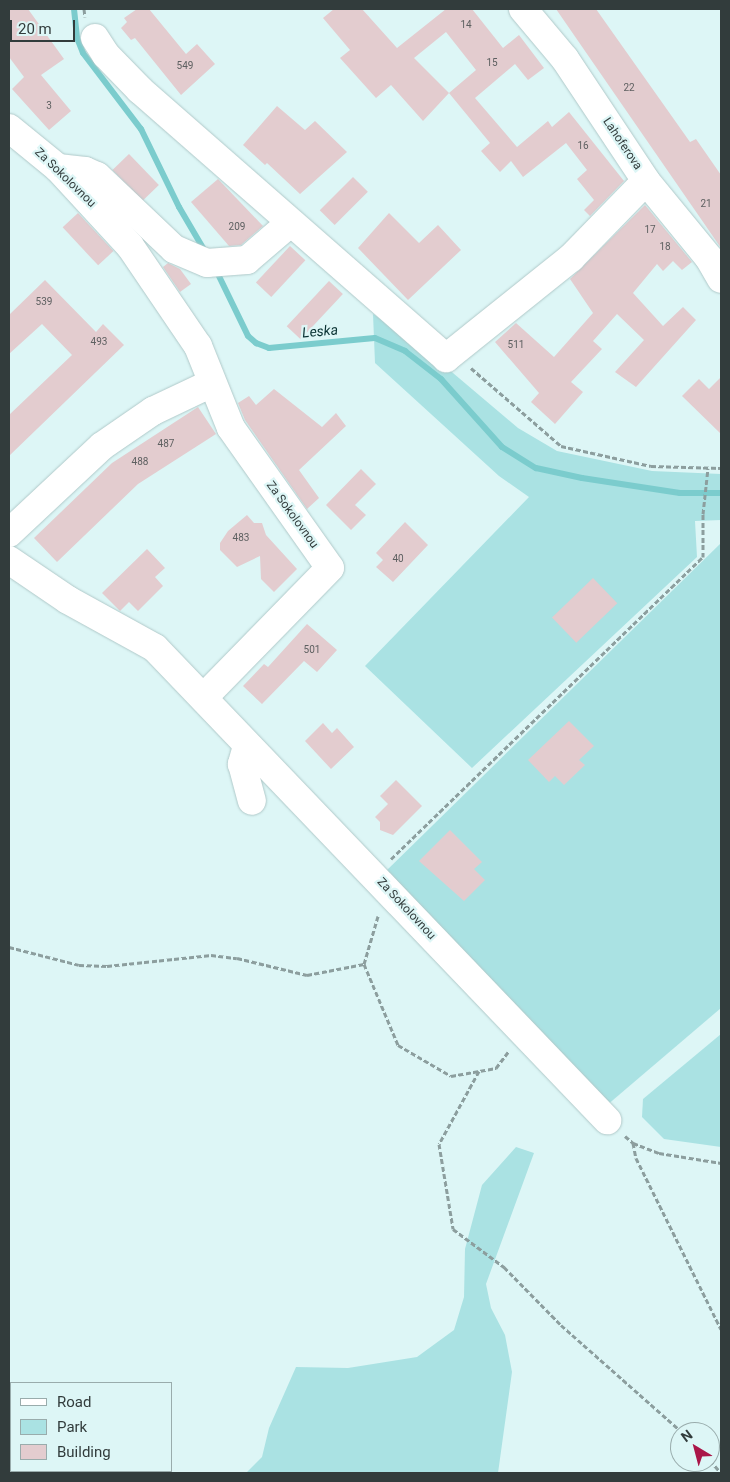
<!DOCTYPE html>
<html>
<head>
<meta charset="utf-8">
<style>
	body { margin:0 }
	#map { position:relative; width:730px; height:1482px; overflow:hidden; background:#ddf6f6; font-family:Roboto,sans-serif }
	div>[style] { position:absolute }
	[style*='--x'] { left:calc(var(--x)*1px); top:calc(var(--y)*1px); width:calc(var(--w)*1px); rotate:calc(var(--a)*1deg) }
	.green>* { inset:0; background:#aae2e3 }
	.stream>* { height:6px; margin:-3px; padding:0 3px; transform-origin:3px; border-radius:3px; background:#7bcccd }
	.building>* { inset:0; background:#e3cccf; transform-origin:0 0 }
	.path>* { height:3px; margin-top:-1.5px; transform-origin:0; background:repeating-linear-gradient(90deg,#8c9e9e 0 5px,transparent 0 7.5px) }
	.roads { filter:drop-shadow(0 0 1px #b0c9c9) drop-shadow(0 0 1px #b0c9c9) }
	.minor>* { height:28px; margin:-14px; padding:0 14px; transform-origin:14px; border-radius:14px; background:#fff }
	span { translate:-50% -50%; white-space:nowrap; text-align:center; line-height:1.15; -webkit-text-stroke:4.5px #ddf6f6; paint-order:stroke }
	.number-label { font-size:10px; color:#5e6061 }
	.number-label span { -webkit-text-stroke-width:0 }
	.street-label { font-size:12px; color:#323c3c }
	.water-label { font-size:14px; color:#093233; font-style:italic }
	.frame { position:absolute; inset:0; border:10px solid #323c3c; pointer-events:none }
	.legend { position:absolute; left:10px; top:1382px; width:162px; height:90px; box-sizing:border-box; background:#ddf6f6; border:1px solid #99acac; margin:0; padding:6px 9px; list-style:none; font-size:15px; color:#323c3c }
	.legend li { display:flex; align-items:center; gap:10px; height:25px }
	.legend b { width:25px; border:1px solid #99acac }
	.north { position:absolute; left:670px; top:1422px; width:50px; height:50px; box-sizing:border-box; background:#ddf6f6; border:1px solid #99acac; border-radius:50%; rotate:323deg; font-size:14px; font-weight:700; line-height:20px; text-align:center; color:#323c3c }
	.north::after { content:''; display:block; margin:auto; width:18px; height:22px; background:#aa1648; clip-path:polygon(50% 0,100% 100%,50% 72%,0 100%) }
	.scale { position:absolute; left:10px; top:20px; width:65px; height:22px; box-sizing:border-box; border:2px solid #323c3c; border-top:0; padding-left:6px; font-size:15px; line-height:18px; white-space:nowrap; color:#323c3c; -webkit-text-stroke:4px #ddf6f6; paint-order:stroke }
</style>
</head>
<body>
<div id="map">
	<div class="green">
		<i style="clip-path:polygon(373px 314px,414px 340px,518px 428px,557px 451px,652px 471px,721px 474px,721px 520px,695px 521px,697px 557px,472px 768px,365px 666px,529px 497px,499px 476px,375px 363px)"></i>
		<i style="clip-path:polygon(721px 543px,721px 1008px,606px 1106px,384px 873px)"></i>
		<i style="clip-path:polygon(721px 1034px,721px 1147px,664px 1139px,642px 1117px,643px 1099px)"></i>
		<i style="clip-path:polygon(516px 1147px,534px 1153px,486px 1284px,491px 1308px,505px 1335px,512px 1372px,498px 1473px,246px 1473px,262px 1457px,269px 1428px,296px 1367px,348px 1368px,417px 1357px,454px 1330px,464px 1297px,465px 1249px,482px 1185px)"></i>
	</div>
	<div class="stream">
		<i style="--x:74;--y:9;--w:29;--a:84"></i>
		<i style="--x:77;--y:38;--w:16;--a:68"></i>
		<i style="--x:83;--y:53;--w:96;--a:52.7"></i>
		<i style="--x:141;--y:129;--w:87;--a:64"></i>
		<i style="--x:179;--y:207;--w:53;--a:59.6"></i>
		<i style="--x:216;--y:270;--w:73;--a:64.1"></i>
		<i style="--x:248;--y:336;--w:11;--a:41"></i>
		<i style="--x:256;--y:343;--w:14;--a:21"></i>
		<i style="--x:269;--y:348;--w:106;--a:-5.4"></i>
		<i style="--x:375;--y:338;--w:33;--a:23"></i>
		<i style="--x:405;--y:351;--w:46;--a:37.9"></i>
		<i style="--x:441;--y:379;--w:91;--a:48.1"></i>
		<i style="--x:502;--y:447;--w:40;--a:32"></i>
		<i style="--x:536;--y:468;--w:47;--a:12.3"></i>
		<i style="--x:582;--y:478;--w:99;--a:8.7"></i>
		<i style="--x:680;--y:493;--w:41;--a:0"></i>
	</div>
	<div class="building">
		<i style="clip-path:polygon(9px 9px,28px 9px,64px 59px,41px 75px,71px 111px,49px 130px,12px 89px,24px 77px,9px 57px)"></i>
		<i style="clip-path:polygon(137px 9px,149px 9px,186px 54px,197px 44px,215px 64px,181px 95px,135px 38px,131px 40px,121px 28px,127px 22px,124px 18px)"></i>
		<i style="clip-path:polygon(evenodd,334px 9px,362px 9px,397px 48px,446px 9px,472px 9px,503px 48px,519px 35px,544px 68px,528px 80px,515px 64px,475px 98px,517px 147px,548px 121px,552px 127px,569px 112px,624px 181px,590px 216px,584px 210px,594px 200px,577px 179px,587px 170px,566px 143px,523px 177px,511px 161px,500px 172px,481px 151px,490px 143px,449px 93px,423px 121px,391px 85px,376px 98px,340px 58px,350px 50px,323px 18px,334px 9px,446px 32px,476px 70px,449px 93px,414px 58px,446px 32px)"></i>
		<i style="clip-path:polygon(556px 9px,596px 9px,690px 142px,696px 139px,721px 175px,721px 248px)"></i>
		<i style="clip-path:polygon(277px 106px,305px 130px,315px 121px,347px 152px,300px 194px,267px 163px,265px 165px,243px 145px)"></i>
		<i style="left:129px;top:154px;width:43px;height:23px;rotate:46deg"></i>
		<i style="left:353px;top:177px;width:21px;height:47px;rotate:45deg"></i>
		<i style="clip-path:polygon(218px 179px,263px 226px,241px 245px,229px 246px,191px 202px)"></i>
		<i style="clip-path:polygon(645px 205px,692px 262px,682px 270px,673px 261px,663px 271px,657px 264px,633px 293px,663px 326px,683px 307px,696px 320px,636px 387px,615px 372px,644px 340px,617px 314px,593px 341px,602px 349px,571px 382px,583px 392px,555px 424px,531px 402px,539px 393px,495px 342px,516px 323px,554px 357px,593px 313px,570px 279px)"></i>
		<i style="left:78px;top:213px;width:52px;height:21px;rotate:47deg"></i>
		<i style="clip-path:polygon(389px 213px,419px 243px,438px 225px,461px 250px,408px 300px,358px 248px)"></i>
		<i style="left:290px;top:246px;width:21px;height:50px;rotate:43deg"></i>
		<i style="clip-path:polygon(168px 263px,180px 269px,191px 284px,180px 292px,163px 267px)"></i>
		<i style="clip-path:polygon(45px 280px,96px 332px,103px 324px,124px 345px,9px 456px,9px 415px,72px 355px,42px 324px,9px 354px,9px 315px)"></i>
		<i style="left:329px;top:281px;width:19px;height:62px;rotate:43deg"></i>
		<i style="clip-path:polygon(721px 377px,721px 434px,682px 396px,699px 379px,709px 389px)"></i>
		<i style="clip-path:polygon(274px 389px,322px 427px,336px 413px,346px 426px,299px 470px,319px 498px,307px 509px,245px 420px,238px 403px,249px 396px,256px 405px)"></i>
		<i style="clip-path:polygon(198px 407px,216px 434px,138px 484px,57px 562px,34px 538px,112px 463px)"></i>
		<i style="clip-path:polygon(361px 469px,376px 484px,355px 505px,366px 515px,351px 530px,326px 505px)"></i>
		<i style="clip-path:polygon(247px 515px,254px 523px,262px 523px,266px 535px,297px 569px,274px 592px,261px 579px,260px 556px,237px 567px,220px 550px,220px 543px,228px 531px)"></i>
		<i style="clip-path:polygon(405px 522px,428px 545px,393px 582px,376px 567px,383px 560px,376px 553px)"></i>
		<i style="clip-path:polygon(147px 549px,165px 568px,155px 577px,163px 586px,138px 611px,129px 602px,120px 611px,102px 593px)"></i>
		<i style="left:593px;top:578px;width:35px;height:57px;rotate:46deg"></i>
		<i style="clip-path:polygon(307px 624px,337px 650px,317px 672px,304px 661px,262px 704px,243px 686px,264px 664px,268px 667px)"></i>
		<i style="clip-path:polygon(569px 721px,594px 746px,579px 760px,585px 765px,564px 785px,555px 776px,549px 782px,528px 760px)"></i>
		<i style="clip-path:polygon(323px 723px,332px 733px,337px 728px,354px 747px,331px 769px,305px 741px)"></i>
		<i style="clip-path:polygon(396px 780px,422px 806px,393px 835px,380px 830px,380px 822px,375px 817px,388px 804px,380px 796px)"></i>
		<i style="clip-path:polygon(450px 830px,482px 862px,474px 869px,485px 880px,464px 901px,419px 861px)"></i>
	</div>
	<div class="path">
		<i style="--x:84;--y:9;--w:8;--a:83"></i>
		<i style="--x:471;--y:368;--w:119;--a:40.9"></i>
		<i style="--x:561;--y:446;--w:92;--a:12.5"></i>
		<i style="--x:651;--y:466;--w:70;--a:1.6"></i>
		<i style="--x:391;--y:859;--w:434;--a:-44.1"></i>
		<i style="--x:703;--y:557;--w:43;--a:-90"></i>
		<i style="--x:703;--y:514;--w:46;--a:-83.8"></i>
		<i style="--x:9;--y:947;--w:72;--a:14.4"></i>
		<i style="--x:79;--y:965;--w:28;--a:2"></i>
		<i style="--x:107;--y:966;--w:105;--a:-6"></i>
		<i style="--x:211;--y:955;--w:26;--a:7"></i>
		<i style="--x:237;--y:958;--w:72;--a:13.7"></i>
		<i style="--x:307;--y:975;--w:58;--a:-10.9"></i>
		<i style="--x:364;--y:964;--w:50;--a:-73.7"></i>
		<i style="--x:364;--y:964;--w:88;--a:67.2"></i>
		<i style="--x:398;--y:1045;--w:61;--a:30.3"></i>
		<i style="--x:451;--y:1076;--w:46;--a:-10.1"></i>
		<i style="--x:496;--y:1068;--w:21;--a:-53"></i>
		<i style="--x:479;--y:1071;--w:83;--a:118.7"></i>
		<i style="--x:439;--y:1144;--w:86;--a:80.6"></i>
		<i style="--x:453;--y:1229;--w:64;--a:36.7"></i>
		<i style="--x:504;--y:1267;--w:81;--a:45.5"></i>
		<i style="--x:561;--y:1325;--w:162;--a:41.5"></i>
		<i style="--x:625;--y:1136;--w:11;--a:41"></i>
		<i style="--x:633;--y:1143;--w:28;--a:21"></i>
		<i style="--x:659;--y:1153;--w:63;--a:9.2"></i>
		<i style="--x:633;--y:1143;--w:15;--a:79"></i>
		<i style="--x:636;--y:1158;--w:191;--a:63.6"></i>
		<i style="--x:710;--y:1460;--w:17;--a:50"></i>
	</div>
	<div class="roads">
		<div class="minor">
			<i style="--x:523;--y:9;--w:65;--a:50"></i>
			<i style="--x:565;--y:59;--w:146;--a:56.4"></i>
			<i style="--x:646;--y:181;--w:99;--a:50.7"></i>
			<i style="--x:709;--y:258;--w:24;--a:60"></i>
			<i style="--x:95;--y:38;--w:20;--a:57"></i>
			<i style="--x:106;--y:55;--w:49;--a:45.8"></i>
			<i style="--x:140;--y:90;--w:407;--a:41.2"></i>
			<i style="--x:446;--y:358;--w:160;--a:-38.7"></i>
			<i style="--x:571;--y:258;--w:107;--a:-45.8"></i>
			<i style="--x:9;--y:128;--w:63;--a:39.2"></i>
			<i style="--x:58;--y:168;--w:106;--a:47.3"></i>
			<i style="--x:130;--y:246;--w:121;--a:55.8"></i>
			<i style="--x:198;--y:346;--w:88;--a:68.1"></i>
			<i style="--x:231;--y:428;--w:171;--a:54.7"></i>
			<i style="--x:330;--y:568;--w:180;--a:134.3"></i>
			<i style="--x:58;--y:168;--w:27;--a:6"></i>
			<i style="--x:85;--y:171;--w:13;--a:23"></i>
			<i style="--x:97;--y:176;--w:106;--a:43.5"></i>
			<i style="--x:174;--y:249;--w:36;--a:23"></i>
			<i style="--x:207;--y:263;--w:40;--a:-4.3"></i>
			<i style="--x:247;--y:260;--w:57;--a:-40.7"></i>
			<i style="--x:9;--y:533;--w:127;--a:-43.1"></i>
			<i style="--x:102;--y:446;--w:62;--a:-34.5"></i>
			<i style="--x:153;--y:411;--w:65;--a:-25.4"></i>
			<i style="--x:9;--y:560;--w:71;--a:34.1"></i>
			<i style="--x:68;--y:600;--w:99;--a:28.9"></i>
			<i style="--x:155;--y:648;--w:654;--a:46.24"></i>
			<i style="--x:247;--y:746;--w:19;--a:106"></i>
			<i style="--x:242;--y:764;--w:38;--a:75"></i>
		</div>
	</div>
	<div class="number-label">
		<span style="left:466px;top:25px">14</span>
		<span style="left:492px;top:63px">15</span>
		<span style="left:185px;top:66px">549</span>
		<span style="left:629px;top:88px">22</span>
		<span style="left:49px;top:106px">3</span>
		<span style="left:583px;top:146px">16</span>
		<span style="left:706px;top:204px">21</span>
		<span style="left:237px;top:227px">209</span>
		<span style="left:650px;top:230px">17</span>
		<span style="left:665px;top:247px">18</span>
		<span style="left:44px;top:302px">539</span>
		<span style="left:99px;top:342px">493</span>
		<span style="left:516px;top:345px">511</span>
		<span style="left:166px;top:444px">487</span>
		<span style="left:140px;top:462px">488</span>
		<span style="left:241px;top:538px">483</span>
		<span style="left:398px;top:559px">40</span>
		<span style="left:312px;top:650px">501</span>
	</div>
	<div class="street-label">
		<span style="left:622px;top:144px;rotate:56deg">Lahoferova</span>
		<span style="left:65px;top:178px;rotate:44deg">Za Sokolovnou</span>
		<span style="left:292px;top:515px;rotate:54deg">Za Sokolovnou</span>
		<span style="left:406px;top:909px;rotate:47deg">Za Sokolovnou</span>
	</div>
	<div class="water-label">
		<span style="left:320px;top:331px;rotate:-5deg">Leska</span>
	</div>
	<div class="frame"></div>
	<ul class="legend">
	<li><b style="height:6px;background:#fff"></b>Road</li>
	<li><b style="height:14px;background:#aae2e3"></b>Park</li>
	<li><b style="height:14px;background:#e3cccf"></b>Building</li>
	</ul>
	<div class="north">N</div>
	<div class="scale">20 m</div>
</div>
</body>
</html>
